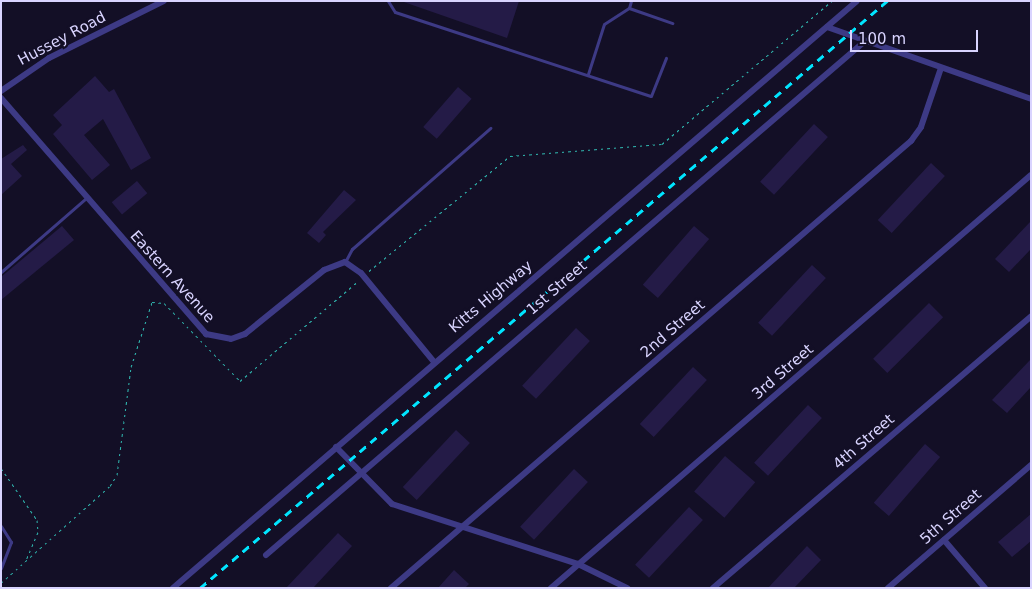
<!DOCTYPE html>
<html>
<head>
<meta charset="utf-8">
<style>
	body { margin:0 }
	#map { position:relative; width:1032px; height:589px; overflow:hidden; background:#130f26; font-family:"DejaVu Sans",sans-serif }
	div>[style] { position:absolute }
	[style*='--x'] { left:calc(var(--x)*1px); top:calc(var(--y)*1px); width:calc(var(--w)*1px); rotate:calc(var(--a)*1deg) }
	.building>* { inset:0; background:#241b47; transform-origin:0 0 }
	.path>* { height:1px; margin-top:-0.5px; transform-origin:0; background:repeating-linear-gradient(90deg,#2fb8b0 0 2.5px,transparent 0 6.5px) }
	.lane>* { height:3px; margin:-1.5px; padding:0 1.5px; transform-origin:1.5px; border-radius:1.5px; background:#3d3a85 }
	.street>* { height:6px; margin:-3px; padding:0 3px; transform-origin:3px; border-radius:3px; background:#3d3a85 }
	.rail>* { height:2.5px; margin-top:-1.25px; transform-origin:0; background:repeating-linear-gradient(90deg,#00e5ff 0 8px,transparent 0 14px) }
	span { translate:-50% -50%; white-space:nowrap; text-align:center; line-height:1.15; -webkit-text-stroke:4.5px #130f26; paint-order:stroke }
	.street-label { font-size:15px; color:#d9d4ff }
	.frame { position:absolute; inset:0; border:2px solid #d9d4ff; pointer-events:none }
	.scale { position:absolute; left:850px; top:30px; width:128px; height:22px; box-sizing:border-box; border:2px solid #d9d4ff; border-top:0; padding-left:6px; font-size:15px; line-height:18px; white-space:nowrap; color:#d9d4ff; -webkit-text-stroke:4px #130f26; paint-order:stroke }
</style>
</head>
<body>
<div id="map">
	<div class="building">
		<i style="clip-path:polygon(401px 1px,519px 1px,507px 38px)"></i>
		<i style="clip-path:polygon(95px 76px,109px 92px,114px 89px,151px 158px,131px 170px,103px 119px,84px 135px,110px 165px,92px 180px,53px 134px,62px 125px,53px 115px)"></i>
		<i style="left:458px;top:87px;width:18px;height:53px;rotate:41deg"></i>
		<i style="left:814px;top:124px;width:19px;height:79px;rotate:43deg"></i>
		<i style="clip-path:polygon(23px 145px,27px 150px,11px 164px,22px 176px,1px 195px,1px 159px)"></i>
		<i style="left:931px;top:163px;width:19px;height:78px;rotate:43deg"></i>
		<i style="left:137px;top:181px;width:16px;height:33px;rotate:50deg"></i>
		<i style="clip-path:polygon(344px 190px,356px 200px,323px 232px,326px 235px,319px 243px,307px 233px)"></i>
		<i style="clip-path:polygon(1031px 221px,1031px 249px,1009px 272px,995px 259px)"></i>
		<i style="clip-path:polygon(62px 226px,74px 240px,1px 300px,1px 277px)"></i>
		<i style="left:694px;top:226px;width:20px;height:78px;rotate:41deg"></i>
		<i style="left:812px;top:265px;width:19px;height:79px;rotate:43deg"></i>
		<i style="left:929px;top:303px;width:20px;height:79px;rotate:45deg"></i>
		<i style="left:576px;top:328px;width:19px;height:79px;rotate:43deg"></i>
		<i style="clip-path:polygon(1031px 359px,1031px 387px,1007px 413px,992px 400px)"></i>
		<i style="left:693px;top:367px;width:19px;height:78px;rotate:43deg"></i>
		<i style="left:808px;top:405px;width:19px;height:79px;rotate:43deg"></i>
		<i style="left:456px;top:430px;width:19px;height:78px;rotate:43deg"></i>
		<i style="left:925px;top:444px;width:20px;height:78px;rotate:41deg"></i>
		<i style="left:725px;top:456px;width:40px;height:47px;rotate:41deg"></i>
		<i style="left:574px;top:469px;width:19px;height:79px;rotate:43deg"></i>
		<i style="left:689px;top:507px;width:19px;height:79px;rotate:43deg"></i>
		<i style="clip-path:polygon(1031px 514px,1031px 541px,1012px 557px,998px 542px)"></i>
		<i style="clip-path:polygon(338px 533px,352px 546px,313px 588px,286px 588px)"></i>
		<i style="clip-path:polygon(807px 546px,821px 560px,794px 588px,768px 588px)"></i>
		<i style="clip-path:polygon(454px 570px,469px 584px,465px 588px,438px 588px)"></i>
	</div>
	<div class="path">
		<i style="--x:369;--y:271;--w:182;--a:-39.2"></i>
		<i style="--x:510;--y:156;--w:152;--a:-4.5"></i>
		<i style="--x:662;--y:144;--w:222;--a:-40.1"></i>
		<i style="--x:1;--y:468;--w:63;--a:55.3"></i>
		<i style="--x:37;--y:520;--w:12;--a:85"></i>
		<i style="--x:38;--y:532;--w:33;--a:113"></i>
		<i style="--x:1;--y:583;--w:146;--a:-41.7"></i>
		<i style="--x:110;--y:486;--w:13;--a:-58"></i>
		<i style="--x:117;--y:475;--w:109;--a:-82.6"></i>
		<i style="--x:131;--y:367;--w:68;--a:-72.1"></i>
		<i style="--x:152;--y:302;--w:12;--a:5"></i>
		<i style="--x:164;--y:303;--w:109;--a:45.7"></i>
		<i style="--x:240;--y:381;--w:153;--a:-40.2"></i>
	</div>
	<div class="lane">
		<i style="--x:388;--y:1;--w:13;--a:58"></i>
		<i style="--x:395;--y:12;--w:269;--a:18.2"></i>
		<i style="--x:651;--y:96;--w:41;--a:-68.5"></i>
		<i style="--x:629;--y:8;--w:7;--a:-74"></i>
		<i style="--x:588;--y:74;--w:52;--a:-72.3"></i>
		<i style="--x:604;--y:24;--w:30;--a:-33"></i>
		<i style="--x:629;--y:8;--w:46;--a:19.2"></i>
		<i style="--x:345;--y:262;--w:15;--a:-62"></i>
		<i style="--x:352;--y:249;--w:184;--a:-41.2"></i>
		<i style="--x:1;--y:272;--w:113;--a:-41"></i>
		<i style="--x:1;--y:526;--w:19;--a:58"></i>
		<i style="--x:11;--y:542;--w:28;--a:111"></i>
	</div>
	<div class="street">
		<i style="--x:827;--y:27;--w:216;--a:19.4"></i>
		<i style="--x:1;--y:91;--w:58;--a:-34.5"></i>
		<i style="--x:49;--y:58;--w:128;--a:-26.4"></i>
		<i style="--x:1;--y:98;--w:313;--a:49"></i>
		<i style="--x:206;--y:334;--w:25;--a:11"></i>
		<i style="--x:231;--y:339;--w:15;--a:-20"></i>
		<i style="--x:245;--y:334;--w:102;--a:-39"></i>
		<i style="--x:324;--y:270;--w:22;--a:-21"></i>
		<i style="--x:345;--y:262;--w:19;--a:35"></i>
		<i style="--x:361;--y:273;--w:115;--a:50.6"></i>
		<i style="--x:336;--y:447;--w:80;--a:45.5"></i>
		<i style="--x:392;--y:504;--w:195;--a:17.9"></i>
		<i style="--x:578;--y:564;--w:55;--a:26.1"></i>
		<i style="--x:944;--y:540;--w:63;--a:49.5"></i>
		<i style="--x:266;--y:555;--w:789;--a:-40.63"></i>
		<i style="--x:173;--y:588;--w:901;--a:-40.64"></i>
		<i style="--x:391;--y:588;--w:686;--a:-40.68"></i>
		<i style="--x:911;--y:141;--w:17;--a:-54"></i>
		<i style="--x:921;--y:127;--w:62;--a:-71.3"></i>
		<i style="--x:551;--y:588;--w:633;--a:-40.71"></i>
		<i style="--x:713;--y:588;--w:418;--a:-40.5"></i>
		<i style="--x:888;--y:588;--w:189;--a:-40.7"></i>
	</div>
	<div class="rail">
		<i style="--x:200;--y:588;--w:904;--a:-40.51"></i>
	</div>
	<div class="street-label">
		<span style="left:62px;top:39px;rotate:-28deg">Hussey Road</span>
		<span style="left:172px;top:277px;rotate:48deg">Eastern Avenue</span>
		<span style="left:557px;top:288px;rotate:-41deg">1st Street</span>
		<span style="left:491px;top:297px;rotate:-40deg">Kitts Highway</span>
		<span style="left:673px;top:329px;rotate:-41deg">2nd Street</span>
		<span style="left:783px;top:372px;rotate:-41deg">3rd Street</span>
		<span style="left:864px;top:442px;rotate:-41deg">4th Street</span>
		<span style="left:951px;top:517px;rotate:-41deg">5th Street</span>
	</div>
	<div class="frame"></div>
	<div class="scale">100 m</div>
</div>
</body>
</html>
